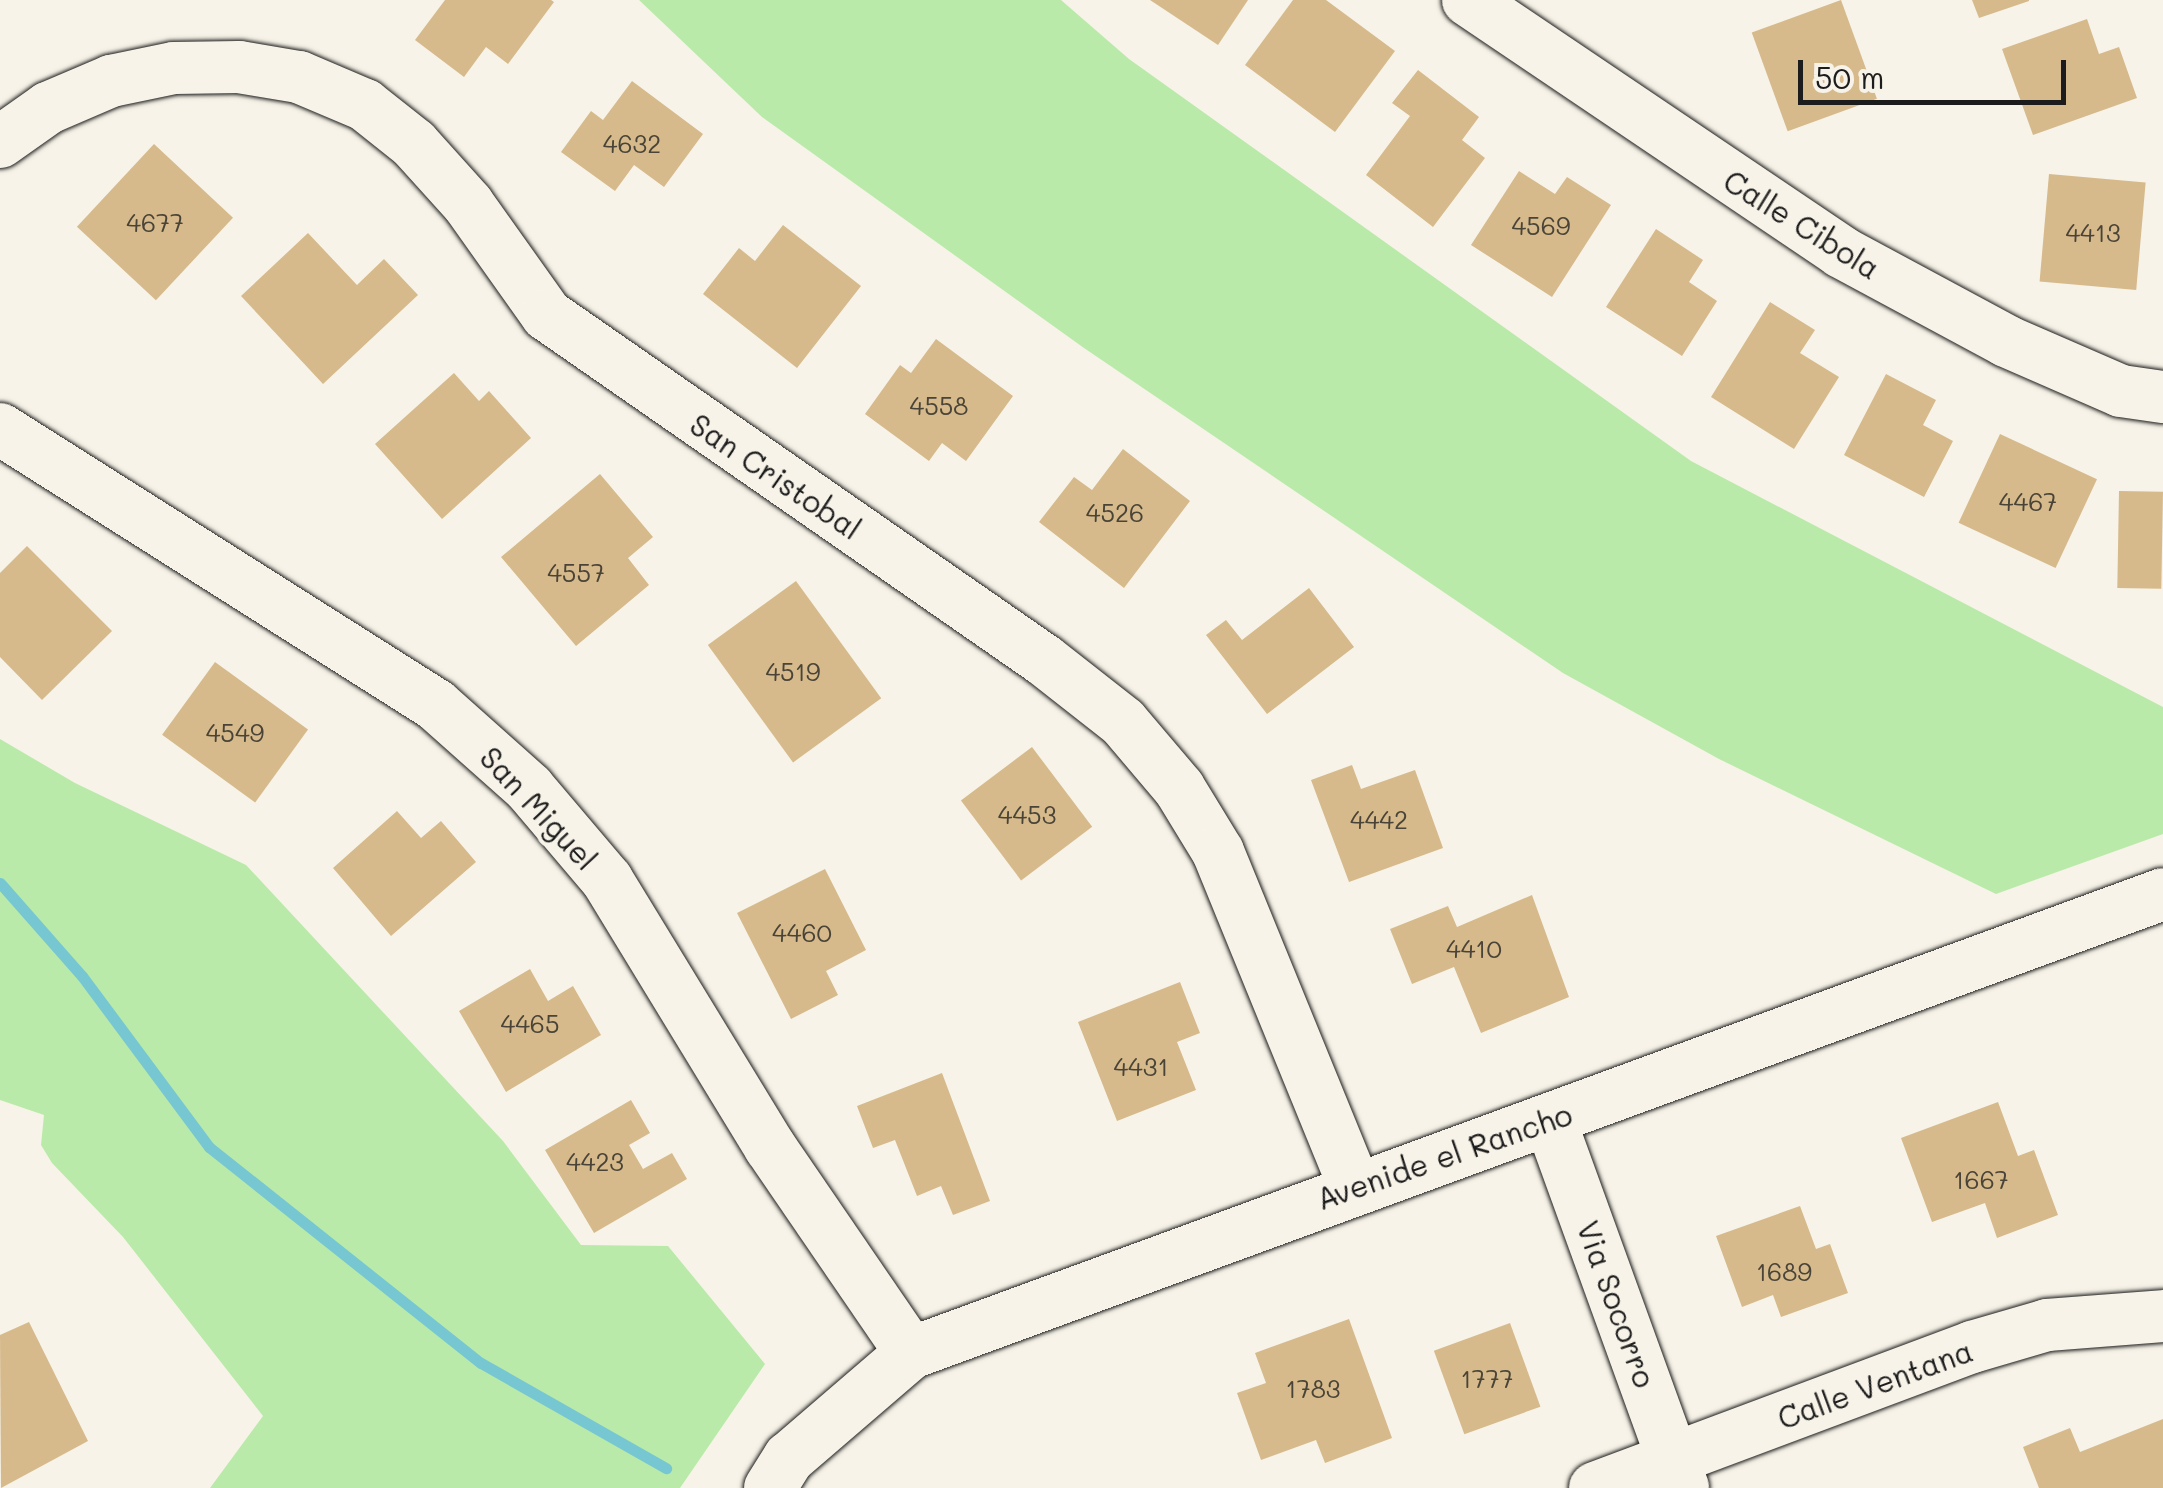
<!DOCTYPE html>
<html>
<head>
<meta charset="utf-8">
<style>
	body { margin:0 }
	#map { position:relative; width:2163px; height:1488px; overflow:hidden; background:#f7f3e8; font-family:Mali,sans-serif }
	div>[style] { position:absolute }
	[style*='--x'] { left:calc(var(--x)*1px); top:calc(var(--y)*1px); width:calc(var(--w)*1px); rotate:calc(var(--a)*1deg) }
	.green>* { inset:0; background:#baeaa9 }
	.stream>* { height:11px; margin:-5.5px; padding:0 5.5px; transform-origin:5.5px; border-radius:5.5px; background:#77c7d2 }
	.building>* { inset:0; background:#d6ba8b; transform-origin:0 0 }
	.roads { filter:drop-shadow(0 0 2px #1c1c1c) drop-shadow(0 0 2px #1c1c1c) }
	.minor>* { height:52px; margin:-26px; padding:0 26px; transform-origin:26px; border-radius:26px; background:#f7f3e8 }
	span { translate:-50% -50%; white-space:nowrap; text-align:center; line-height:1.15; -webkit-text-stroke:8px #f7f3e8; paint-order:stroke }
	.number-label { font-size:25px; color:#4a4438 }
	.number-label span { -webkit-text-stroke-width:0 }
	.street-label { font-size:30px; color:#1c1c1c }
	.scale { position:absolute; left:1798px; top:60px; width:268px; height:45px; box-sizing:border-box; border:5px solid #1c1c1c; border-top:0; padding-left:12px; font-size:30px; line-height:35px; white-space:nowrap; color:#1c1c1c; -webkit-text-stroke:8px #f7f3e8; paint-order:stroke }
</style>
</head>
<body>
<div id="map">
	<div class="green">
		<i style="clip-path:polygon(639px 0,1061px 0,1129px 59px,1691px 461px,2163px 707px,2163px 834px,1996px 894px,1719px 759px,1563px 673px,1084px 348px,762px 117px)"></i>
		<i style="clip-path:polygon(0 739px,75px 783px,246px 865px,503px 1141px,581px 1245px,668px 1246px,765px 1364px,680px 1488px,210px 1488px,263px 1416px,123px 1237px,52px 1163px,41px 1145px,44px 1115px,0 1100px)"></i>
	</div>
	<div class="stream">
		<i style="--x:0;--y:883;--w:124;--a:48.6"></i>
		<i style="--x:82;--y:976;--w:213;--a:53.4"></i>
		<i style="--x:209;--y:1147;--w:347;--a:38.5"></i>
		<i style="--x:481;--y:1363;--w:213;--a:29.6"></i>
	</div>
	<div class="building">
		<i style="clip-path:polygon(445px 0,551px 0,554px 2px,508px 64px,486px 47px,464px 77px,415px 40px)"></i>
		<i style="clip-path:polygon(1150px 0,1248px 0,1218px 45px)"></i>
		<i style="clip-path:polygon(1293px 0,1326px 0,1395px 51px,1335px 132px,1245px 65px)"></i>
		<i style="left:1841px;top:0;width:105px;height:95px;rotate:70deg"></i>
		<i style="clip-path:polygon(1972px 0,2029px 0,2029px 1px,1979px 18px)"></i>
		<i style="clip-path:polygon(2087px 19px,2099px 54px,2119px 47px,2137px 98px,2033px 135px,2002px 49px)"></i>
		<i style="clip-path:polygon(1418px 70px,1479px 117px,1462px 140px,1485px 158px,1433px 227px,1366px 175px,1410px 116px,1392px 103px)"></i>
		<i style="clip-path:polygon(632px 81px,703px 134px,664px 187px,634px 165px,615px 191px,561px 152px,591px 111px,603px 120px)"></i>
		<i style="left:154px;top:144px;width:108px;height:113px;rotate:43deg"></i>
		<i style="clip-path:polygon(1519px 171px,1555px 194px,1567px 177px,1611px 205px,1552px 297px,1471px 245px)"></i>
		<i style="left:2049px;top:174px;width:97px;height:108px;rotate:5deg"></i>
		<i style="clip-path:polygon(783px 225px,861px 286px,797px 368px,703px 294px,739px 248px,755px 261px)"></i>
		<i style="clip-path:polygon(1656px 229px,1703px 260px,1689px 282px,1717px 301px,1682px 356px,1606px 307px)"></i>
		<i style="clip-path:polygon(308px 233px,357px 285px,384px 259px,418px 295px,323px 384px,241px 296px)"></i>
		<i style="clip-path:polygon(1770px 302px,1815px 330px,1800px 353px,1839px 377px,1794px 449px,1711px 397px)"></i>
		<i style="clip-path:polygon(936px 339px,1013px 396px,966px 461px,942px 443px,929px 461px,865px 414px,900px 365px,911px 373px)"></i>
		<i style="clip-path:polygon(454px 373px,479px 401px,489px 391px,531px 438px,442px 519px,375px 444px)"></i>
		<i style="clip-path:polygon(1886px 374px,1936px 400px,1923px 425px,1953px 441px,1924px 497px,1844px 455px)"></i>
		<i style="left:2000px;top:434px;width:107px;height:98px;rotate:25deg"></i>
		<i style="clip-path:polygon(1123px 449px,1190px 501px,1124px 588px,1039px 522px,1074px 477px,1092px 490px)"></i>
		<i style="clip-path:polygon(600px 474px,653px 537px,628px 558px,649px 585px,576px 646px,501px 557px)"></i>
		<i style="left:2119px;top:491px;width:44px;height:97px;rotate:1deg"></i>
		<i style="clip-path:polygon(27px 546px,112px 631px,42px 700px,0 657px,0 573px)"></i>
		<i style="left:796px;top:581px;width:145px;height:109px;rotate:54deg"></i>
		<i style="clip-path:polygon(1309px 588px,1354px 647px,1267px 714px,1206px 635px,1226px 620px,1242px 640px)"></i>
		<i style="left:215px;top:662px;width:115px;height:90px;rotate:36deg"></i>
		<i style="left:1032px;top:747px;width:100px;height:89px;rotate:53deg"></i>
		<i style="clip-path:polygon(1352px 765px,1361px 789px,1415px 770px,1443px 848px,1349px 882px,1311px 780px)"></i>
		<i style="clip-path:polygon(397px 811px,421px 838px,441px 821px,476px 862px,391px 936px,333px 868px)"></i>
		<i style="clip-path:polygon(825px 869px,866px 950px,826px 971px,838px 995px,791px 1019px,737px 913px)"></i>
		<i style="clip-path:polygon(1532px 895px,1569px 997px,1481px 1033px,1454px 967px,1412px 984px,1390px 929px,1448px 906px,1457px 927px)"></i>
		<i style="clip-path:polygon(530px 969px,548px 1001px,573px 986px,601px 1035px,506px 1092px,459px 1011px)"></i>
		<i style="clip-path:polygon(1180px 982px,1200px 1033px,1177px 1042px,1196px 1090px,1117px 1121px,1078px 1022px)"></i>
		<i style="clip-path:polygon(942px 1073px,990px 1201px,953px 1215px,941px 1186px,917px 1196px,895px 1140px,873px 1148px,857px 1106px)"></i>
		<i style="clip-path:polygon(631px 1100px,650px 1133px,629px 1145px,643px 1169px,672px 1153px,687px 1179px,594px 1233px,545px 1150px)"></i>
		<i style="clip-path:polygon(1998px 1102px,2018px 1156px,2034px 1150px,2058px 1215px,1997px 1238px,1985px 1203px,1932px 1222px,1901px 1138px)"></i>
		<i style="clip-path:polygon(1800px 1206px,1816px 1249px,1830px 1244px,1848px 1293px,1781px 1317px,1773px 1295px,1742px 1307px,1716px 1236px)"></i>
		<i style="clip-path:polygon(1349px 1319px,1392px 1438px,1325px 1463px,1316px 1440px,1261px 1460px,1237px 1393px,1266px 1383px,1255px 1353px)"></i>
		<i style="clip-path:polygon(29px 1322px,88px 1441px,1px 1488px,0 1335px)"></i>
		<i style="left:1510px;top:1323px;width:89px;height:81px;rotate:70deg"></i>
		<i style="clip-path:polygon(2163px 1419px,2163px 1488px,2039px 1488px,2023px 1447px,2070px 1428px,2080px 1452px)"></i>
	</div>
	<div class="roads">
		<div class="minor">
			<i style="--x:1468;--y:0;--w:450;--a:34"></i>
			<i style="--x:1841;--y:252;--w:187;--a:28.3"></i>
			<i style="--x:2006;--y:341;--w:125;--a:23.5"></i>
			<i style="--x:2121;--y:391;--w:42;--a:8.1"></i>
			<i style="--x:0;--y:142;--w:59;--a:-35.3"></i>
			<i style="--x:48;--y:108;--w:69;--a:-23.2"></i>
			<i style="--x:111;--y:81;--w:64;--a:-11.7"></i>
			<i style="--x:174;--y:68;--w:65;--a:-0.9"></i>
			<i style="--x:239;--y:67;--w:61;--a:9.5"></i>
			<i style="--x:299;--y:77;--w:72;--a:23"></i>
			<i style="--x:365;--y:105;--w:63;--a:38.5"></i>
			<i style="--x:414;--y:144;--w:81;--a:48"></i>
			<i style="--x:468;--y:204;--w:136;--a:54.6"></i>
			<i style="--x:547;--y:315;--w:605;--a:34.77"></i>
			<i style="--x:1044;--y:660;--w:100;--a:38.1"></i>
			<i style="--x:1123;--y:722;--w:87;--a:49.7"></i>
			<i style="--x:1179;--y:788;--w:75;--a:58.6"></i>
			<i style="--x:1218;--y:852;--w:361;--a:67.8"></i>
			<i style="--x:0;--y:429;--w:516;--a:32.33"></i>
			<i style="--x:436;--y:705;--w:125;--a:41.7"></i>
			<i style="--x:529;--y:788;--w:121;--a:49.7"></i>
			<i style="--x:607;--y:880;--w:313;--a:58.6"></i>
			<i style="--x:770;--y:1147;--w:250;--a:55.6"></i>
			<i style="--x:1550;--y:1120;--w:391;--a:70.1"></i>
			<i style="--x:770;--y:1488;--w:36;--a:-58"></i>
			<i style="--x:789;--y:1458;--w:161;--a:-40.7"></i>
			<i style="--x:911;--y:1353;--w:1333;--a:-20.13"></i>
			<i style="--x:1595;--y:1488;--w:403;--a:-20.5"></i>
			<i style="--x:1972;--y:1347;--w:78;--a:-16.3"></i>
			<i style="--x:2047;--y:1325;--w:116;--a:-4.4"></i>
		</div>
	</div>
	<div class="number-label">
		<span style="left:632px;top:143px">4632</span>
		<span style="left:155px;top:222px">4677</span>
		<span style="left:1541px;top:225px">4569</span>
		<span style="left:2093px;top:232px">4413</span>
		<span style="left:939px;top:405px">4558</span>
		<span style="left:2028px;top:501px">4467</span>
		<span style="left:1115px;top:512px">4526</span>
		<span style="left:576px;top:572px">4557</span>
		<span style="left:793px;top:671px">4519</span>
		<span style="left:235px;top:732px">4549</span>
		<span style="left:1027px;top:814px">4453</span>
		<span style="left:1379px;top:819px">4442</span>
		<span style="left:802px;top:932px">4460</span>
		<span style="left:1474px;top:948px">4410</span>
		<span style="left:530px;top:1023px">4465</span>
		<span style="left:1141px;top:1066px">4431</span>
		<span style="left:595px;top:1161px">4423</span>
		<span style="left:1981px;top:1179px">1667</span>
		<span style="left:1784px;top:1271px">1689</span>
		<span style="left:1487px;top:1378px">1777</span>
		<span style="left:1313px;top:1388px">1783</span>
	</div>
	<div class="street-label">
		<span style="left:1802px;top:224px;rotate:32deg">Calle Cibola</span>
		<span style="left:776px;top:476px;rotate:34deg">San Cristobal</span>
		<span style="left:539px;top:808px;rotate:47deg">San Miguel</span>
		<span style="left:1444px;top:1156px;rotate:-19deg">Avenide el Rancho</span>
		<span style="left:1617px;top:1304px;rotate:70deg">Via Socorro</span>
		<span style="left:1875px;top:1384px;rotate:-20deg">Calle Ventana</span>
	</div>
	<div class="scale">50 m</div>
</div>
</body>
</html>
